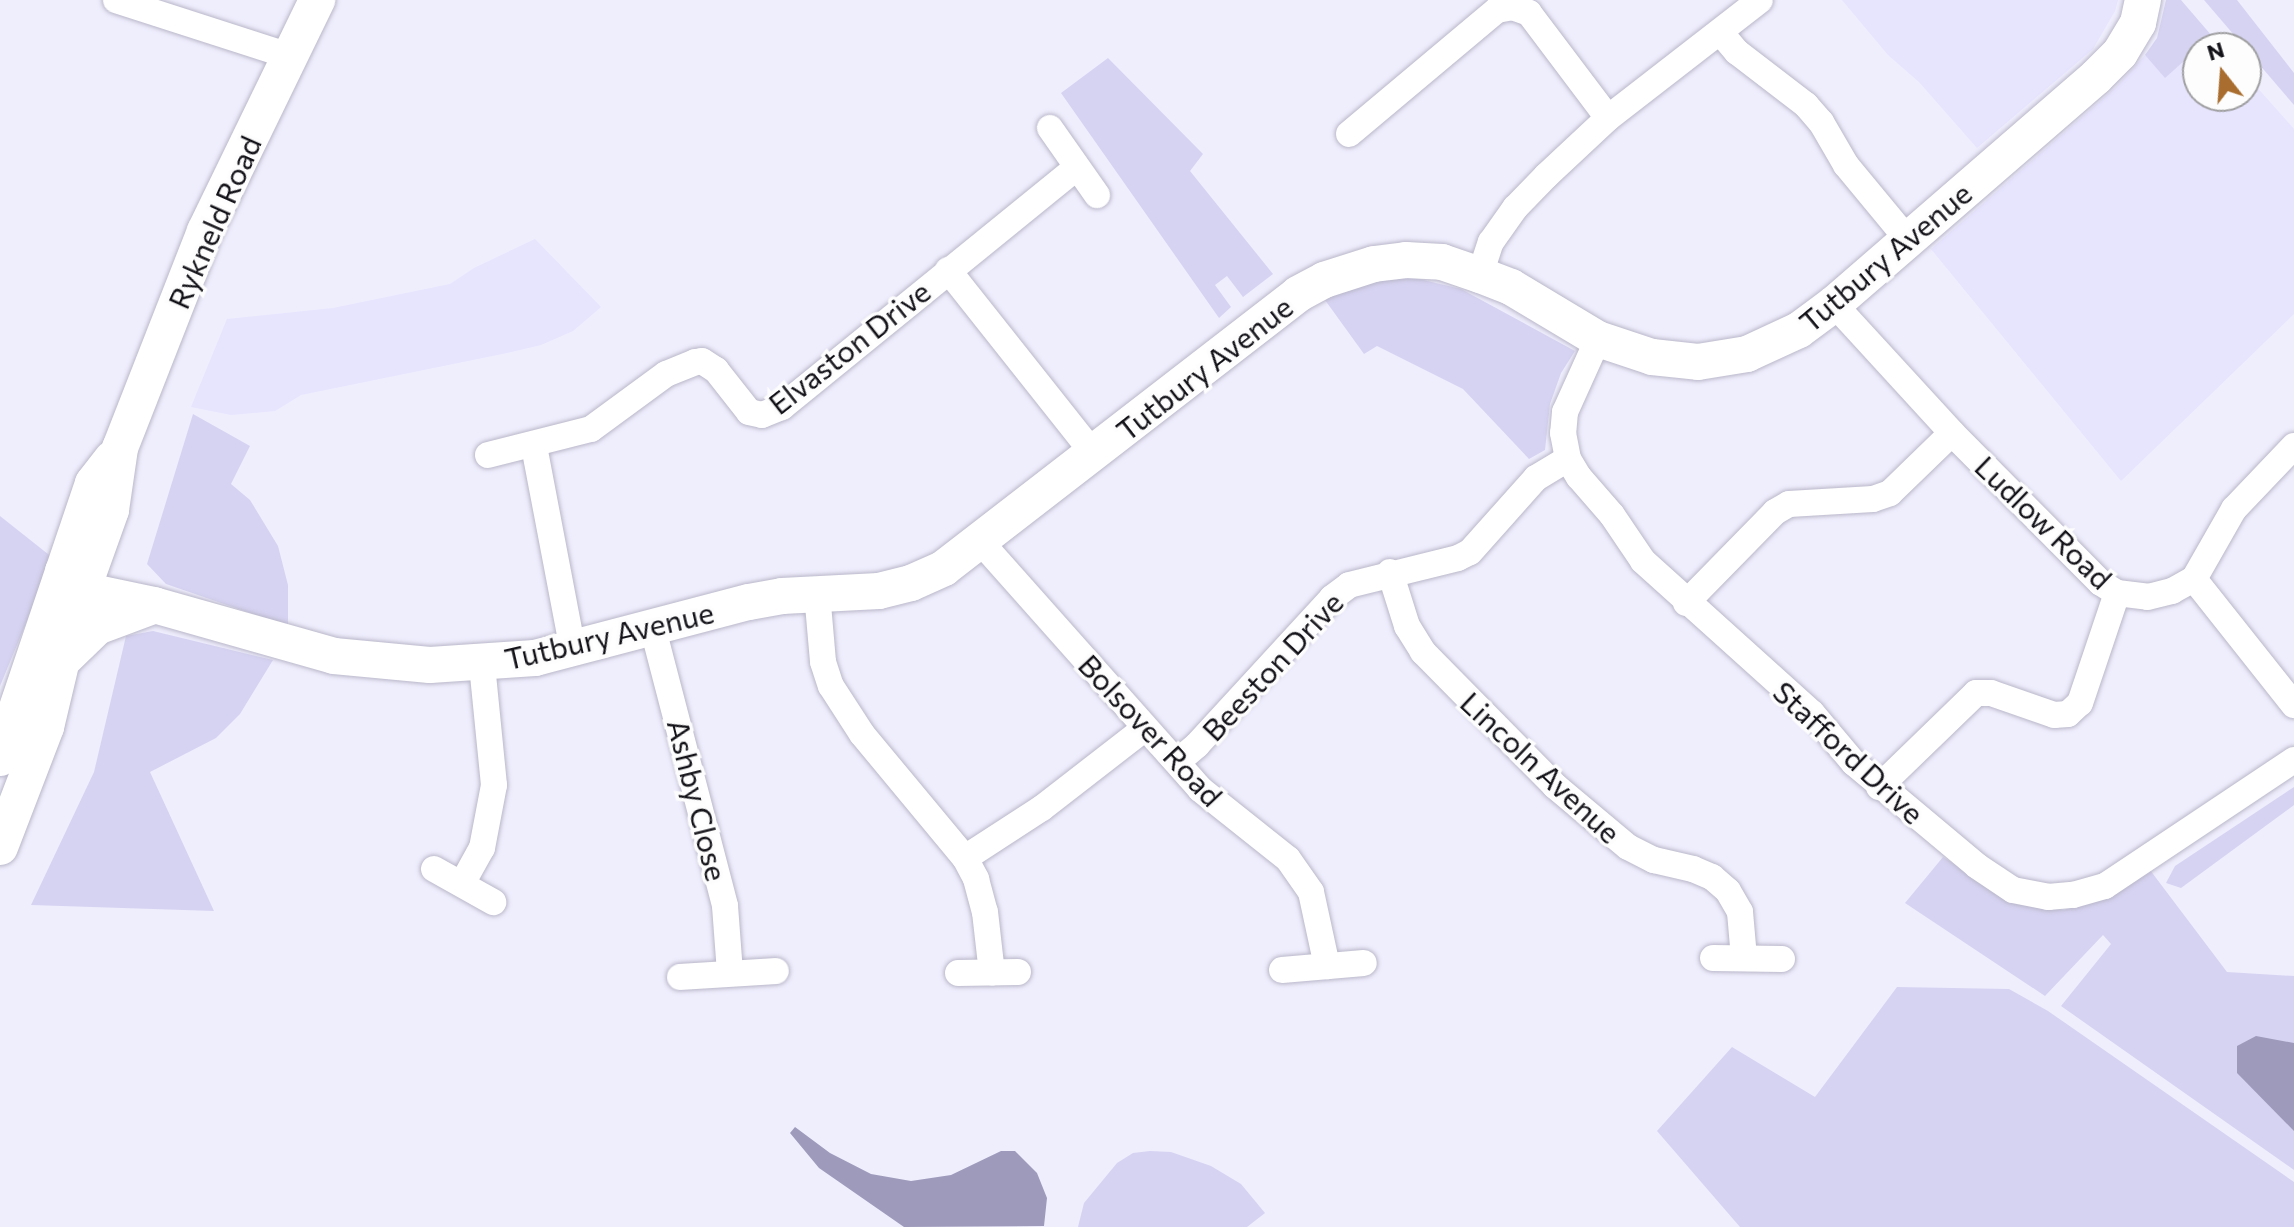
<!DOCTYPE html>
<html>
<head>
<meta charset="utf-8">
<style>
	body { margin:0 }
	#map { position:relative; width:2294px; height:1227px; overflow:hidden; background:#efeefd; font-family:Commissioner,sans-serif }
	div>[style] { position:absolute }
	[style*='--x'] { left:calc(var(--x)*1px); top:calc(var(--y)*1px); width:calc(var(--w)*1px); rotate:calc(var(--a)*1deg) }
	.built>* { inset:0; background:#e7e4fe }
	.green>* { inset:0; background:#d6d3f2 }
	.water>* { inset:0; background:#9e9abb }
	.roads { filter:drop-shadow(0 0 2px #b9b7c9) drop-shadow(0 0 2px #b9b7c9) }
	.street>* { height:26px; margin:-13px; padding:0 13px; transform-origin:13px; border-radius:13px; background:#fff }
	.secondary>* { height:36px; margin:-18px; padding:0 18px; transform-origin:18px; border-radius:18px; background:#fff }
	span { translate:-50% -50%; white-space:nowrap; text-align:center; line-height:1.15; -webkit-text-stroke:7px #fdfdfd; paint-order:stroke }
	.street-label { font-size:30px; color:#131218 }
	.north { position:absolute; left:2182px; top:32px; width:80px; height:80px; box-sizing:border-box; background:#fdfdfd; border:2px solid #9f9fa1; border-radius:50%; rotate:343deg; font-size:22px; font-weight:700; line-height:32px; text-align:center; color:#131218 }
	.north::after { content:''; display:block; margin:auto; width:28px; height:36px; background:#a96e2f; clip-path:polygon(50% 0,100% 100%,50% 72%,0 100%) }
</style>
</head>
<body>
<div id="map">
	<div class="built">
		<i style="clip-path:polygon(1842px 0,2118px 0,2115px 11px,2093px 49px,1977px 148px,1919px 82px,1888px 55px)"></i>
		<i style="clip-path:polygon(2198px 49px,2198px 96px,2246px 96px,2246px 75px,2294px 129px,2294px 314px,2121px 481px,1931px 249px,2116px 87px,2145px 55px,2165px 77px)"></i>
		<i style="clip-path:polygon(535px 239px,601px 307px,573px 331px,541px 345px,507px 353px,301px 395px,275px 411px,231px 415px,191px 407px,227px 319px,333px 308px,450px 284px,474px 268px)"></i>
	</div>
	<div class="green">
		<i style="clip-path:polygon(2166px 0,2181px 0,2212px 36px,2165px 78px,2145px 55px,2157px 38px)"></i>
		<i style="clip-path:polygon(2204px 0,2237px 0,2294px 73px,2294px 105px)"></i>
		<i style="clip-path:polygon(1108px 58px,1203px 154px,1190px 171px,1273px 274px,1243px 297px,1227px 276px,1215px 285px,1231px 307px,1219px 318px,1061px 93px)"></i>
		<i style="clip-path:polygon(1373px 278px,1415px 278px,1461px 289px,1575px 351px,1561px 373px,1550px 404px,1545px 450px,1529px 459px,1463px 389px,1377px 346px,1364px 354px,1325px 300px,1343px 288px)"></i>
		<i style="clip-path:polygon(193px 414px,250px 446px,231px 484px,250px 500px,278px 546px,288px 585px,288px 626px,166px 584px,147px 564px)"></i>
		<i style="clip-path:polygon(0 516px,53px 558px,0 686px)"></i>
		<i style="clip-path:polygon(153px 631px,273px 660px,240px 714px,216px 738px,150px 772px,214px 911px,31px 905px,94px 772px,126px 636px)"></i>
		<i style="clip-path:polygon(2294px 787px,2294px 805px,2181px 888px,2166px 883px,2175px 866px)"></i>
		<i style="clip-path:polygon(1943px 857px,2018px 904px,2064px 910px,2098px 897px,2147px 866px,2227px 972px,2294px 976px,2294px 1170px,2061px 1006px,2111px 944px,2103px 935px,2045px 996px,1905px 903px)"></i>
		<i style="clip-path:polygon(1897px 987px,2009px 989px,2048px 1011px,2294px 1182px,2294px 1227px,1740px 1227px,1657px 1131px,1732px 1047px,1815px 1097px)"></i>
		<i style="clip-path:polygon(1150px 1151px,1171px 1152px,1211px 1166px,1241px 1184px,1265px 1213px,1247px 1227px,1078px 1227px,1084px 1203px,1117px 1163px,1133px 1153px)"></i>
	</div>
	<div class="water">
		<i style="clip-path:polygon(2256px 1036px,2294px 1043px,2294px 1131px,2237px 1073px,2237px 1046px)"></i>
		<i style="clip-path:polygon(795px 1127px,830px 1153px,871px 1174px,911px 1181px,951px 1175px,1001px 1151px,1015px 1151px,1037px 1173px,1047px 1198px,1044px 1226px,904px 1227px,819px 1168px,790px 1133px)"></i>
	</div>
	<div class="roads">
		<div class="street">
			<i style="--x:116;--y:0;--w:182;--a:17.9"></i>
			<i style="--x:1720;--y:32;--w:26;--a:50"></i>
			<i style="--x:1737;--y:52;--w:87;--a:37.5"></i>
			<i style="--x:1806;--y:105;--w:23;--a:49"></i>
			<i style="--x:1821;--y:122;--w:50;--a:59.8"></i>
			<i style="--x:1846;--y:165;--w:97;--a:50.4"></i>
			<i style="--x:1050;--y:128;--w:82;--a:55"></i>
			<i style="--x:1349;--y:134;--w:193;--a:-40"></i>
			<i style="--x:1497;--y:10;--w:15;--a:-11"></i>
			<i style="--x:1512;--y:7;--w:18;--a:19"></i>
			<i style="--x:1529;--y:13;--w:131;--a:53"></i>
			<i style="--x:948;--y:270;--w:235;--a:51.6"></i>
			<i style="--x:1480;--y:275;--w:35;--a:-72"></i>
			<i style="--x:1491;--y:242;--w:42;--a:-54.8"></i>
			<i style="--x:1515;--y:208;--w:45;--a:-45.9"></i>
			<i style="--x:1546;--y:176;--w:85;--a:-43.1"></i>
			<i style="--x:1608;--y:118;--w:192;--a:-37.8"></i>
			<i style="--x:1834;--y:304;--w:175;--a:47.5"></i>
			<i style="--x:1952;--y:433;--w:211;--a:45.2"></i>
			<i style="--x:2101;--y:583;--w:19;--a:32"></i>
			<i style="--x:2117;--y:593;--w:31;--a:7"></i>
			<i style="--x:2148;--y:597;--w:25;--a:-14"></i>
			<i style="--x:2172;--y:591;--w:25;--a:-29"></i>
			<i style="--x:2194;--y:579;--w:81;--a:-60.3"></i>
			<i style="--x:2234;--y:509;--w:87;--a:-46.4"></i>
			<i style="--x:1598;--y:339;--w:80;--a:114.3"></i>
			<i style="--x:1565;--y:412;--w:21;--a:95"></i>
			<i style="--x:1563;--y:433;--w:26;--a:79"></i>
			<i style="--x:1568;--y:459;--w:21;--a:59"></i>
			<i style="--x:1579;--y:477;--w:50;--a:49"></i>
			<i style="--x:1612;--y:515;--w:55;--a:56"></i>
			<i style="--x:1643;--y:561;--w:227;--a:42"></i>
			<i style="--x:1812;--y:713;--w:65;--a:50"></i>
			<i style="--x:1854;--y:763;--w:160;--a:39.9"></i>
			<i style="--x:1977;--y:866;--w:43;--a:33.7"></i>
			<i style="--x:2013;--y:890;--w:36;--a:11"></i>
			<i style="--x:2048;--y:897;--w:25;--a:-5"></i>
			<i style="--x:2073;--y:895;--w:33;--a:-16"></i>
			<i style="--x:2105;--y:886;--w:227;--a:-33.7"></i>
			<i style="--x:534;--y:446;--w:208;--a:79.2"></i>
			<i style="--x:488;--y:455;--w:106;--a:-14.2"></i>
			<i style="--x:591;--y:429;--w:93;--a:-36.3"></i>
			<i style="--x:666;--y:374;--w:31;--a:-22"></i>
			<i style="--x:695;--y:362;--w:7;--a:-8"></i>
			<i style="--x:702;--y:361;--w:17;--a:33"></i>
			<i style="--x:716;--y:370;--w:53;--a:51.8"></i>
			<i style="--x:749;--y:412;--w:13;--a:13"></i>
			<i style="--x:762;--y:415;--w:22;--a:-22"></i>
			<i style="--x:782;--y:407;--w:379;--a:-39.1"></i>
			<i style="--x:980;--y:541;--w:332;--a:48.4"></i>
			<i style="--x:1200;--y:789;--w:112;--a:38.5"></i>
			<i style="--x:1288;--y:859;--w:40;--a:55.1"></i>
			<i style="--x:1311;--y:892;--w:76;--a:77.8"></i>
			<i style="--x:1390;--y:572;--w:57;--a:72.5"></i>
			<i style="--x:1407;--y:626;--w:31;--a:58"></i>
			<i style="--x:1423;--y:652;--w:188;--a:45.4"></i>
			<i style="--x:1555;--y:786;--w:95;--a:39.9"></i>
			<i style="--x:1628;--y:847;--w:29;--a:27"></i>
			<i style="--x:1654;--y:860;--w:40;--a:13"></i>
			<i style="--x:1693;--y:869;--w:21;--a:23"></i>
			<i style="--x:1712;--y:877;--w:21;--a:41"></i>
			<i style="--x:1728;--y:891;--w:24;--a:60"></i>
			<i style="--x:1740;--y:912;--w:46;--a:85"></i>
			<i style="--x:2194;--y:579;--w:161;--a:51.6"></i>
			<i style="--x:817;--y:593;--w:69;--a:85"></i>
			<i style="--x:823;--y:662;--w:25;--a:72"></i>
			<i style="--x:831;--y:686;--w:57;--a:57.1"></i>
			<i style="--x:862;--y:734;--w:161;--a:50.3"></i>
			<i style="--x:965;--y:858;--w:24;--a:62"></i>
			<i style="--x:976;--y:879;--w:34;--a:75"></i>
			<i style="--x:985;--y:912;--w:61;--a:83.5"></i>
			<i style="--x:1686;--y:603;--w:127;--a:-45.6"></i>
			<i style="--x:1775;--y:512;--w:16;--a:-30"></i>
			<i style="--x:1789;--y:504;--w:84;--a:-3.4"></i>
			<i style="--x:1873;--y:499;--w:18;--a:-19"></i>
			<i style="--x:1890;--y:493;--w:86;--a:-44.1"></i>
			<i style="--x:653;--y:629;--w:286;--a:75.4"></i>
			<i style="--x:725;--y:906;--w:67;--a:85.7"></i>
			<i style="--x:1177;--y:762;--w:26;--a:-40"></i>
			<i style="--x:1197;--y:745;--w:200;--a:-47.4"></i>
			<i style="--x:1332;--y:598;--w:21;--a:-37"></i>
			<i style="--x:1349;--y:585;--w:112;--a:-13.9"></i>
			<i style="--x:1458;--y:558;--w:13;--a:-27"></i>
			<i style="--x:1470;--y:552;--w:99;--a:-48.3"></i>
			<i style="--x:1536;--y:478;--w:37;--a:-31"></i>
			<i style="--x:1879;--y:787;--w:135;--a:-44.1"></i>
			<i style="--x:1976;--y:693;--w:15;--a:0"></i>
			<i style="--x:1991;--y:693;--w:67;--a:19.2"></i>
			<i style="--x:2054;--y:715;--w:14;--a:-4"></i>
			<i style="--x:2068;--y:714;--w:16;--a:-43"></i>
			<i style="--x:2080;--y:703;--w:116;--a:-71.4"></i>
			<i style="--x:965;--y:858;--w:92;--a:-33"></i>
			<i style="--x:1042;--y:808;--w:129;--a:-37.8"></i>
			<i style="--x:434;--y:869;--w:68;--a:29.2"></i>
			<i style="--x:463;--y:882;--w:39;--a:-61"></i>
			<i style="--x:482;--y:848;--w:64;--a:-79.2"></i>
			<i style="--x:494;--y:785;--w:122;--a:-95.7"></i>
			<i style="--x:1713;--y:958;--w:69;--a:0.8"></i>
			<i style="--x:1282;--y:970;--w:82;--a:-4.9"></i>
			<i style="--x:958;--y:973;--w:60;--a:-1"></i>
			<i style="--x:680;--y:977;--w:96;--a:-3.6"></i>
		</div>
		<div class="secondary">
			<i style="--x:63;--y:571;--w:28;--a:44"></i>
			<i style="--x:83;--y:590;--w:73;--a:11.9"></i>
			<i style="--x:154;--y:605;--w:187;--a:15.8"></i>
			<i style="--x:334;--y:656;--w:96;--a:5.4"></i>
			<i style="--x:430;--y:665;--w:105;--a:-3.8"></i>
			<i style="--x:535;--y:658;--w:221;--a:-14.7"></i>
			<i style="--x:749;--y:602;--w:34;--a:-10"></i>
			<i style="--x:782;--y:596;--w:97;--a:-3"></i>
			<i style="--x:879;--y:591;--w:33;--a:-14"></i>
			<i style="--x:911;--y:583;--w:36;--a:-24"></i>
			<i style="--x:944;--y:568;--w:448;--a:-37.7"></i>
			<i style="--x:1298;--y:294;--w:30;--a:-28"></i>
			<i style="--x:1324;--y:280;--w:52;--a:-17.7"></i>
			<i style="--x:1374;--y:264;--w:32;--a:-7"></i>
			<i style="--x:1406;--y:260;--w:36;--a:3"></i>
			<i style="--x:1442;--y:262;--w:40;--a:18.9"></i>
			<i style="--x:1480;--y:275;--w:33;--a:21"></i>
			<i style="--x:1511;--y:287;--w:101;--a:30.9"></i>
			<i style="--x:1598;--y:339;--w:57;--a:18.4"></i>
			<i style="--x:1652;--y:357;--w:46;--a:6.2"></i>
			<i style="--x:1698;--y:362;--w:50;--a:-9.3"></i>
			<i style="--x:1747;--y:354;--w:57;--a:-24.8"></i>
			<i style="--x:1799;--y:330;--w:44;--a:-36.6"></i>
			<i style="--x:1834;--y:304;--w:347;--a:-40.9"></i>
			<i style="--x:2096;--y:77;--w:34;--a:-45"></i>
			<i style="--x:2120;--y:53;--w:35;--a:-59"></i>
			<i style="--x:2138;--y:23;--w:24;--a:-78"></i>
			<i style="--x:64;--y:659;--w:46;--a:-44.1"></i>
			<i style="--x:97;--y:627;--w:60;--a:-20.6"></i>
			<i style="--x:0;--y:758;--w:290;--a:-71.3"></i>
			<i style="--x:93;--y:483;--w:31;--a:-52"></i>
			<i style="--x:0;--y:847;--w:129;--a:-69"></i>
			<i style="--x:46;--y:727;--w:108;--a:-76.6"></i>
			<i style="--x:71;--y:622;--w:119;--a:-70.3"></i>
			<i style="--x:111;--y:510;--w:63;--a:-81.7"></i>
			<i style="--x:120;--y:448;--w:233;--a:-68.6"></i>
			<i style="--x:205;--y:231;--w:257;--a:-64.1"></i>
		</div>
	</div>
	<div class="street-label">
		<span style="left:214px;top:222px;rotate:-66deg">Rykneld Road</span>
		<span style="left:1885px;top:257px;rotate:-40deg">Tutbury Avenue</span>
		<span style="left:849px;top:347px;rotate:-38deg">Elvaston Drive</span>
		<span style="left:1204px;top:368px;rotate:-38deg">Tutbury Avenue</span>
		<span style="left:2044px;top:522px;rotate:44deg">Ludlow Road</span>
		<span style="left:609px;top:635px;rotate:-13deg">Tutbury Avenue</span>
		<span style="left:1272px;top:666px;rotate:-47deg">Beeston Drive</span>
		<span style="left:1151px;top:730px;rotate:47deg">Bolsover Road</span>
		<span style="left:1849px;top:752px;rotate:43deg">Stafford Drive</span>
		<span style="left:1541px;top:767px;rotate:43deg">Lincoln Avenue</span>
		<span style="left:698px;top:800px;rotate:76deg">Ashby Close</span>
	</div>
	<div class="north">N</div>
</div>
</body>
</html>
